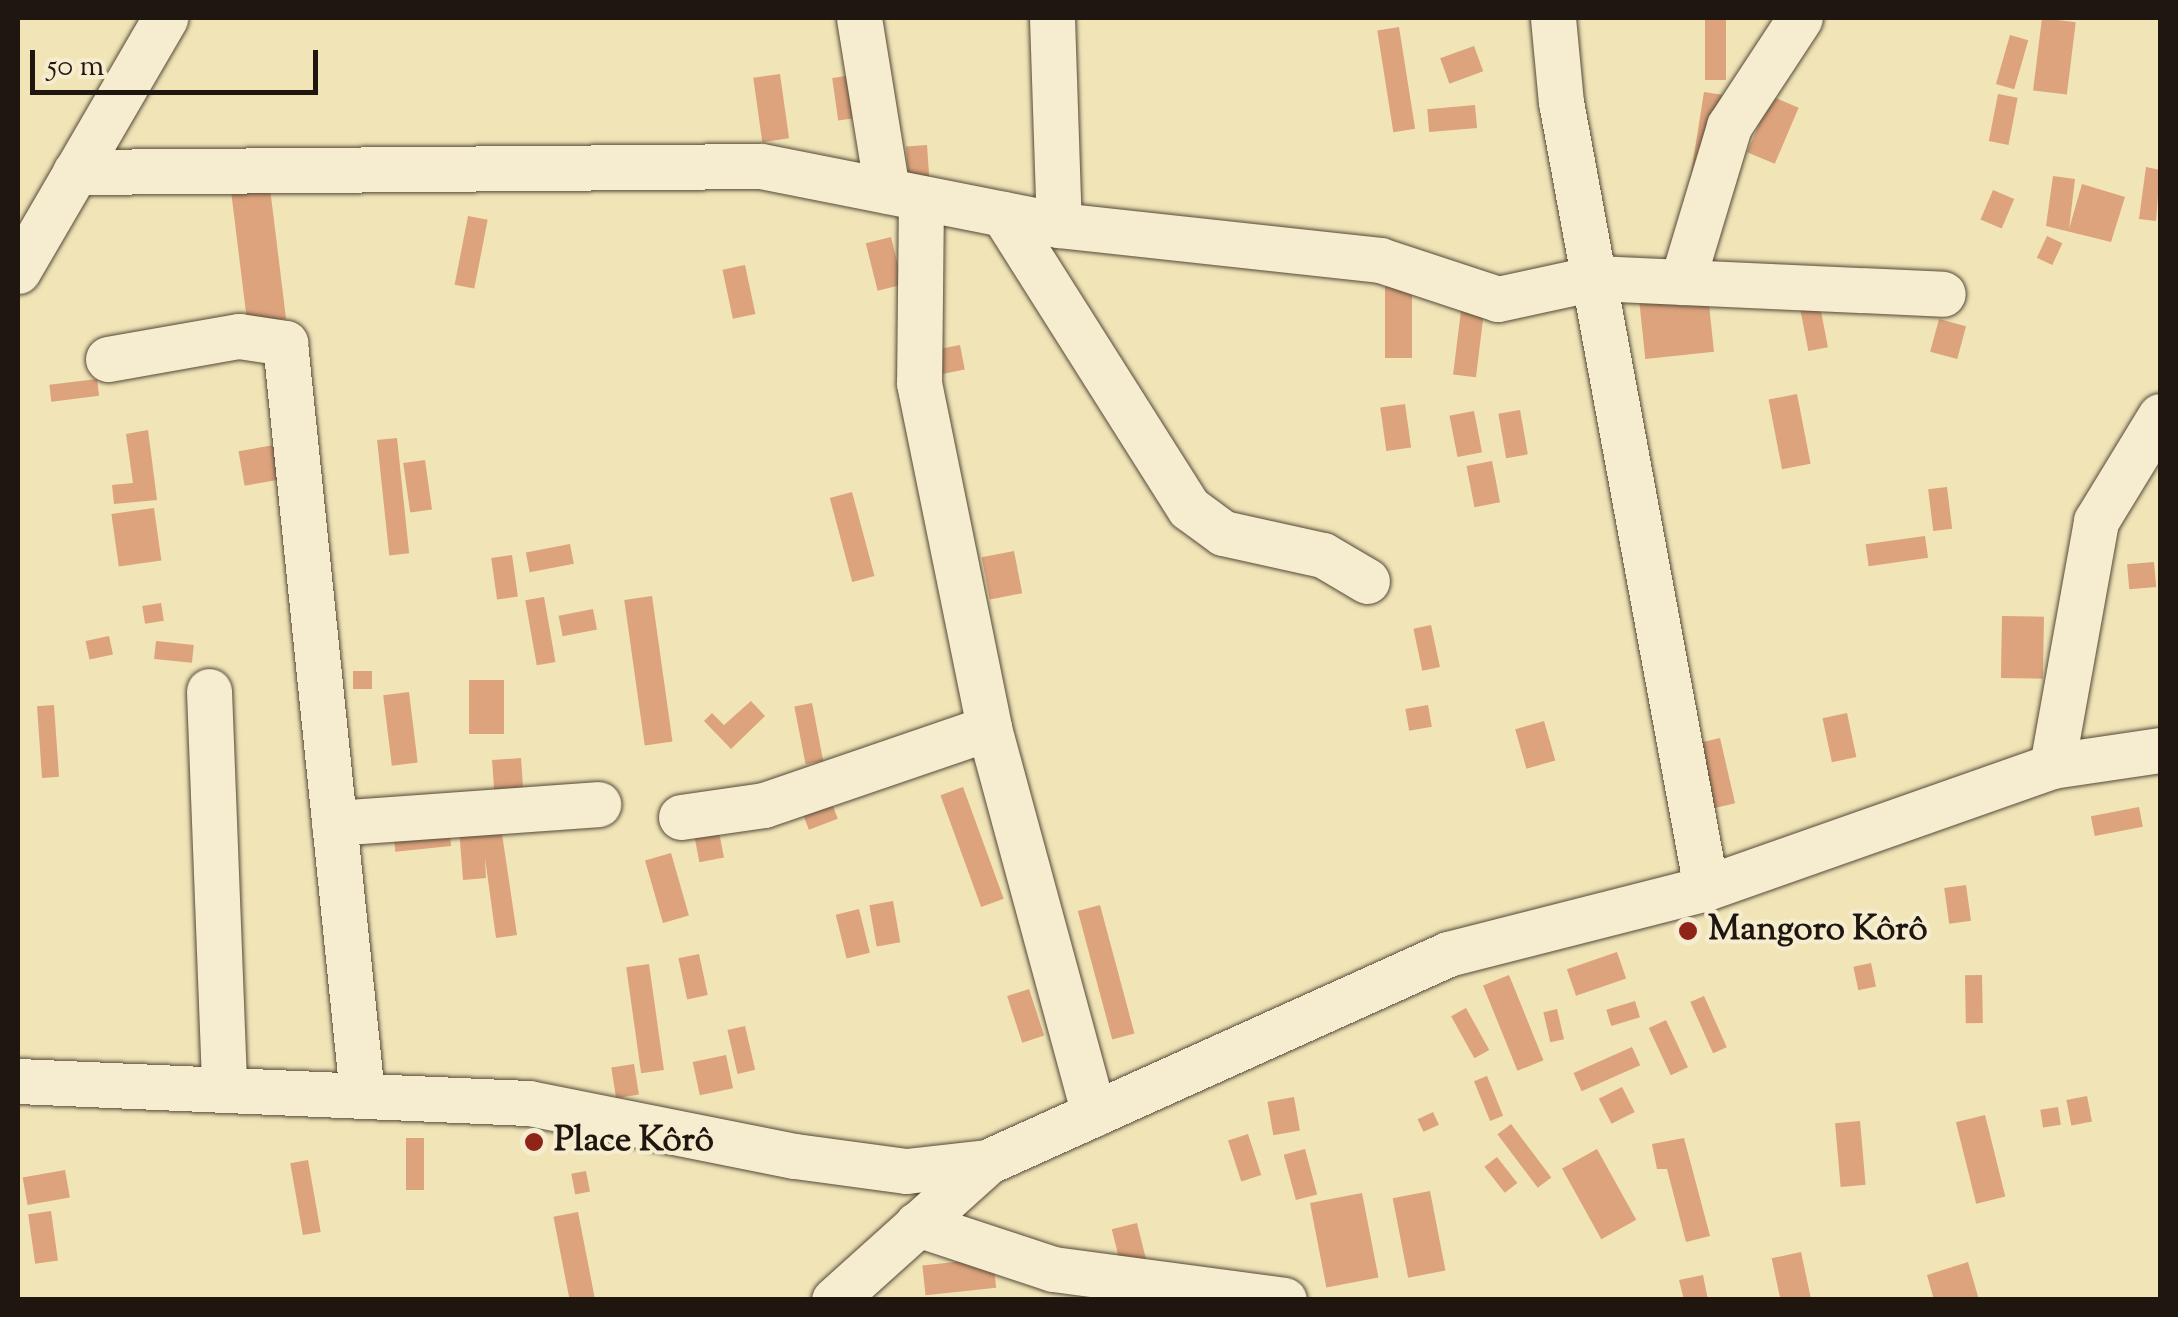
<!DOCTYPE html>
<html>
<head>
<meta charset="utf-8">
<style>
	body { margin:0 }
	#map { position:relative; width:2178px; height:1317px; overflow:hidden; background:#f1e4b7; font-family:"Sorts Mill Goudy",serif }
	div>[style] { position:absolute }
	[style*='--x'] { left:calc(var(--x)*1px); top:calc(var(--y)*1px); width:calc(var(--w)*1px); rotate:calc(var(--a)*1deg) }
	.building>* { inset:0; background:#dca37c; transform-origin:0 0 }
	.roads { filter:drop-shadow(0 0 2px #544a39) drop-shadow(0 0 2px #544a39) }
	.minor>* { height:45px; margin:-22.5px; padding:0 22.5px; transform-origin:22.5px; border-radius:22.5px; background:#f6edd0 }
	.dots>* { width:28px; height:28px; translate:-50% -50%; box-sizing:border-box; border:5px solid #f6edd0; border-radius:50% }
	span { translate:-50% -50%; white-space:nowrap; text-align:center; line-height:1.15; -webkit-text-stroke:8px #f6edd0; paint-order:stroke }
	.poi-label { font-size:35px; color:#1f170f; font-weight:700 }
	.left { translate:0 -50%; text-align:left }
	.frame { position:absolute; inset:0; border:20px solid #1f170f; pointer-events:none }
	.scale { position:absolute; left:30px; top:50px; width:288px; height:45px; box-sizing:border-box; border:5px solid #1f170f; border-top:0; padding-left:12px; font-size:30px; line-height:35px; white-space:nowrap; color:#1f170f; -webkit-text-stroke:8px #f6edd0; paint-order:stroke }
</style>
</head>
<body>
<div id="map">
	<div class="building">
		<i style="left:1705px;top:18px;width:21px;height:62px"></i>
		<i style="left:2042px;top:18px;width:34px;height:73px;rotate:7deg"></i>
		<i style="left:1399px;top:27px;width:103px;height:22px;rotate:81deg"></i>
		<i style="left:2010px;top:35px;width:19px;height:51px;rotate:16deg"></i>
		<i style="left:1474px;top:46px;width:27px;height:36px;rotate:70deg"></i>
		<i style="left:780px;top:74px;width:65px;height:27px;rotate:82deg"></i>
		<i style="left:853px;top:75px;width:43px;height:21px;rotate:82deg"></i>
		<i style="left:1704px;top:92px;width:24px;height:87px;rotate:9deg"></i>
		<i style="left:1998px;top:94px;width:20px;height:48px;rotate:11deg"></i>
		<i style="left:1771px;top:96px;width:30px;height:61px;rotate:23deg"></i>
		<i style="left:1475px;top:105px;width:23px;height:48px;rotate:85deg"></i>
		<i style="left:927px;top:145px;width:43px;height:21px;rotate:86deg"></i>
		<i style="clip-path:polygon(2146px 167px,2160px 170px,2156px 221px,2139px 219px)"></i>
		<i style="clip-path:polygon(2053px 176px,2075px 179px,2069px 229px,2082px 184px,2125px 197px,2111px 242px,2046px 226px)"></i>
		<i style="left:269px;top:180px;width:140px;height:39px;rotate:83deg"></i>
		<i style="left:1993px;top:190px;width:23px;height:32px;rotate:23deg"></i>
		<i style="left:468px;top:216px;width:20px;height:70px;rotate:11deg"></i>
		<i style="left:2047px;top:236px;width:17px;height:24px;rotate:25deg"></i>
		<i style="left:891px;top:237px;width:49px;height:26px;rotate:76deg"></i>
		<i style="left:745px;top:265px;width:50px;height:23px;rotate:78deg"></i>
		<i style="left:1412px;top:278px;width:80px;height:27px;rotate:90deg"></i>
		<i style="left:1708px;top:295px;width:57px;height:69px;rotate:84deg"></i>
		<i style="left:1819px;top:301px;width:47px;height:20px;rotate:79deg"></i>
		<i style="left:1462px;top:302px;width:23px;height:73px;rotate:7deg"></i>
		<i style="left:1939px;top:319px;width:28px;height:34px;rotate:15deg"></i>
		<i style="left:960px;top:345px;width:25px;height:28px;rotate:79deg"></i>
		<i style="left:97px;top:379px;width:17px;height:48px;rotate:83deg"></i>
		<i style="left:1797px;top:394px;width:71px;height:29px;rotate:79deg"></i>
		<i style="left:1405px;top:404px;width:44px;height:25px;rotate:82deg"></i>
		<i style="left:1520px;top:410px;width:45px;height:22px;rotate:80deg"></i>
		<i style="left:1474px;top:411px;width:42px;height:25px;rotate:79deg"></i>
		<i style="clip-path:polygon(148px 430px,157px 500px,114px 504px,112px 485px,133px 483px,126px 434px)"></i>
		<i style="left:397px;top:438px;width:116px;height:20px;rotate:84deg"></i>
		<i style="left:274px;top:445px;width:35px;height:36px;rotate:80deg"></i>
		<i style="left:425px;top:460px;width:50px;height:22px;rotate:82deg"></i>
		<i style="left:1492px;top:461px;width:42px;height:26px;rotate:79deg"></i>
		<i style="left:1947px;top:487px;width:42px;height:19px;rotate:83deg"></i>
		<i style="left:852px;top:492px;width:87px;height:23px;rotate:75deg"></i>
		<i style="left:154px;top:508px;width:53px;height:43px;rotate:82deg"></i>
		<i style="left:1925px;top:536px;width:22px;height:60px;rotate:82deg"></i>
		<i style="left:570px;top:544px;width:20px;height:45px;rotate:79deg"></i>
		<i style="left:1014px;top:551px;width:43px;height:33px;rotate:79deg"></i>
		<i style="left:512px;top:555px;width:42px;height:21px;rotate:82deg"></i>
		<i style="left:2154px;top:562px;width:25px;height:27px;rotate:85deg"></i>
		<i style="left:652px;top:596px;width:147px;height:28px;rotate:82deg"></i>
		<i style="left:544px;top:597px;width:66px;height:19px;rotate:80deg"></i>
		<i style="left:161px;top:603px;width:18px;height:19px;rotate:81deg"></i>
		<i style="left:593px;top:609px;width:21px;height:35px;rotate:79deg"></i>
		<i style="left:2002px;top:616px;width:42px;height:62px;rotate:1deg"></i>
		<i style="left:1431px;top:625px;width:43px;height:18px;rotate:78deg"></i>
		<i style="left:109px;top:636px;width:19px;height:24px;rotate:78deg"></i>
		<i style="left:156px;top:641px;width:38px;height:18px;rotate:6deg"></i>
		<i style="left:353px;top:671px;width:19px;height:18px"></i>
		<i style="left:469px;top:680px;width:35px;height:54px"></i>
		<i style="left:409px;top:692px;width:71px;height:26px;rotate:83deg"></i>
		<i style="clip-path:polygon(751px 701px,765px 716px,731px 749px,704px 721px,712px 713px,724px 725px)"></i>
		<i style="left:812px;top:703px;width:59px;height:18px;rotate:79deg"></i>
		<i style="left:54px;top:705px;width:72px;height:17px;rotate:86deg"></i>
		<i style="left:1428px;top:705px;width:22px;height:23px;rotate:80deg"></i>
		<i style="left:1847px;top:713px;width:45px;height:25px;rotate:78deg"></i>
		<i style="left:1544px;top:721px;width:41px;height:30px;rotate:74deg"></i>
		<i style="left:1720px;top:738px;width:67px;height:22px;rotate:77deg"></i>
		<i style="left:521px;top:758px;width:48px;height:29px;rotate:86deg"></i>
		<i style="left:963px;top:787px;width:119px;height:24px;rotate:70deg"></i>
		<i style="left:831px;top:801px;width:19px;height:31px;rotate:69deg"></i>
		<i style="left:2139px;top:807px;width:20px;height:49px;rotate:79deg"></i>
		<i style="left:449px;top:826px;width:20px;height:56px;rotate:84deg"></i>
		<i style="clip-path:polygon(501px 827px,517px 935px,496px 938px,485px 858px,486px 878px,463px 880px,459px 828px)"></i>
		<i style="left:719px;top:832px;width:26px;height:25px;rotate:79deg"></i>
		<i style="left:671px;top:853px;width:65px;height:27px;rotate:74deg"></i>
		<i style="left:1966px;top:885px;width:36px;height:22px;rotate:82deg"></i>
		<i style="left:893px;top:901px;width:42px;height:24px;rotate:80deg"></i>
		<i style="left:1100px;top:905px;width:133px;height:23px;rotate:75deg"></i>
		<i style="left:859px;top:909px;width:45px;height:24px;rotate:76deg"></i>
		<i style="left:1617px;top:952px;width:28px;height:53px;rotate:71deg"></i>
		<i style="left:699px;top:954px;width:42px;height:21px;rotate:78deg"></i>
		<i style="left:1871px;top:963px;width:24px;height:18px;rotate:78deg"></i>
		<i style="left:649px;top:964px;width:107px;height:23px;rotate:82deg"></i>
		<i style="left:1509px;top:975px;width:92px;height:28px;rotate:68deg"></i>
		<i style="left:1982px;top:975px;width:48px;height:17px;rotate:89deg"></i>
		<i style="left:1029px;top:989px;width:49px;height:23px;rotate:72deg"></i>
		<i style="left:1704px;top:996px;width:56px;height:15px;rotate:66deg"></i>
		<i style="left:1635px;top:1001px;width:17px;height:30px;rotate:73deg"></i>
		<i style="left:1466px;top:1008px;width:48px;height:17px;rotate:61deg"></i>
		<i style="left:1557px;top:1009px;width:31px;height:14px;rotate:77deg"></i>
		<i style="left:1666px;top:1020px;width:52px;height:19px;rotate:65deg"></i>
		<i style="left:745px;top:1026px;width:45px;height:18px;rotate:77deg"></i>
		<i style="left:1632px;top:1047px;width:20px;height:64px;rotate:66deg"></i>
		<i style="left:726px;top:1055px;width:34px;height:34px;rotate:78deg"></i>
		<i style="left:634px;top:1064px;width:31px;height:23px;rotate:81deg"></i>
		<i style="left:1487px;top:1076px;width:43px;height:14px;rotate:68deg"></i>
		<i style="left:1622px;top:1087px;width:28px;height:26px;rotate:63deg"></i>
		<i style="left:2087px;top:1096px;width:26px;height:21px;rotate:79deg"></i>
		<i style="left:1294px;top:1097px;width:34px;height:27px;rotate:80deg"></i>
		<i style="left:2058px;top:1107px;width:18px;height:18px;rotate:81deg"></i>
		<i style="left:1433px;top:1112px;width:14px;height:17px;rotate:65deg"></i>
		<i style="left:1985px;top:1115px;width:84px;height:30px;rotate:76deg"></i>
		<i style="left:1860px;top:1121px;width:64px;height:25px;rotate:85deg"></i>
		<i style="left:1511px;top:1124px;width:67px;height:17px;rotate:53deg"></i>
		<i style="left:1248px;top:1134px;width:43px;height:21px;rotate:72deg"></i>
		<i style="left:406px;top:1138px;width:18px;height:52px"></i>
		<i style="clip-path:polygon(1684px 1138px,1710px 1236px,1686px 1242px,1667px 1169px,1657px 1169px,1652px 1144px)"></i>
		<i style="left:1305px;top:1149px;width:47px;height:22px;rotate:75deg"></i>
		<i style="left:1597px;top:1149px;width:81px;height:40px;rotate:61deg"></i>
		<i style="left:1497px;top:1157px;width:33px;height:16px;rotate:52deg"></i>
		<i style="left:308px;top:1160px;width:73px;height:18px;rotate:80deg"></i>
		<i style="left:65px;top:1170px;width:28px;height:43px;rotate:80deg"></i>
		<i style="left:586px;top:1171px;width:21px;height:15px;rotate:79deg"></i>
		<i style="left:1430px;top:1191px;width:81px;height:38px;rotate:79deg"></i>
		<i style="left:1362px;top:1193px;width:86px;height:53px;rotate:79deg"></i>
		<i style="left:51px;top:1211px;width:50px;height:23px;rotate:82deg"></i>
		<i style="left:578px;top:1212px;width:90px;height:25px;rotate:79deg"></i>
		<i style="left:1137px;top:1223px;width:40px;height:26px;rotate:76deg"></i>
		<i style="left:1801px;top:1252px;width:49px;height:30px;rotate:78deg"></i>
		<i style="left:993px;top:1258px;width:30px;height:71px;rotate:84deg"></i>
		<i style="clip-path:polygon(1968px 1262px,1979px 1300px,1934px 1300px,1927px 1275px)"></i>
		<i style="clip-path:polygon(1703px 1275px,1708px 1300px,1684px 1300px,1679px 1280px)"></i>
	</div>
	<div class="roads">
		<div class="minor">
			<i style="--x:859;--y:18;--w:175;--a:80.8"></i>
			<i style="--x:1052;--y:18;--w:207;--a:88.1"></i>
			<i style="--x:1553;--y:18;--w:84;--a:84.6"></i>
			<i style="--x:1561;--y:102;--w:799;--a:79.55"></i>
			<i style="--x:75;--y:172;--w:686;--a:-0.5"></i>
			<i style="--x:761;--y:166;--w:304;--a:11.2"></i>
			<i style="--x:1059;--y:225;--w:323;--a:6.2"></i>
			<i style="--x:1380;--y:260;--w:124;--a:18.3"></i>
			<i style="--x:1498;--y:299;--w:99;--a:-12.2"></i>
			<i style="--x:1595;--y:278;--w:348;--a:2.6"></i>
			<i style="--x:921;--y:198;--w:185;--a:90.6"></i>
			<i style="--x:919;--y:383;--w:352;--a:78.5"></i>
			<i style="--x:989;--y:728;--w:400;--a:74.8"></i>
			<i style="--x:1003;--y:214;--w:348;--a:57.7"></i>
			<i style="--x:1189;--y:508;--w:42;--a:36.3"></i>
			<i style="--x:1223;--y:533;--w:102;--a:12.4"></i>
			<i style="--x:1323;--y:555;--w:51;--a:30.6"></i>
			<i style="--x:18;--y:271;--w:293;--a:-59.8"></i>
			<i style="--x:1682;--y:282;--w:163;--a:-73.2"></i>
			<i style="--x:1729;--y:126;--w:129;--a:-56.7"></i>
			<i style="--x:108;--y:359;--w:133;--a:-10"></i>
			<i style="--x:239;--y:336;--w:47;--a:8.7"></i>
			<i style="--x:285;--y:343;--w:755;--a:84.15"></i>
			<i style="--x:209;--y:691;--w:398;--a:87.8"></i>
			<i style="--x:2052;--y:766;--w:249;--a:-79.8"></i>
			<i style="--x:2096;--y:521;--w:123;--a:-58.6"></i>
			<i style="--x:681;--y:817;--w:84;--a:-8.2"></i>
			<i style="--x:764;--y:805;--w:238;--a:-18.9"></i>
			<i style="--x:334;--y:823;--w:265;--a:-4.1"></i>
			<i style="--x:18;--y:1081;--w:511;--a:2.47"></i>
			<i style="--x:529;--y:1103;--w:271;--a:11.3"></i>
			<i style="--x:795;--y:1156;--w:112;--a:7.7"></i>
			<i style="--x:906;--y:1171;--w:81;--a:-6.3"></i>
			<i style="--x:917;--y:1224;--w:143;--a:18.3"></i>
			<i style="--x:1053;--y:1269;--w:233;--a:7.6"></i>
			<i style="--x:834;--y:1300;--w:206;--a:-42"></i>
			<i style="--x:987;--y:1162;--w:506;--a:-24.28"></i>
			<i style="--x:1448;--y:954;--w:266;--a:-14.3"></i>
			<i style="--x:1706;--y:888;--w:367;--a:-19.4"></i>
			<i style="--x:2052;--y:766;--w:109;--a:-8.4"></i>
		</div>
	</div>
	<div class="dots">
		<i style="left:1688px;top:931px;background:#8f2418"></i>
		<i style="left:534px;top:1142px;background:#8f2418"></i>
	</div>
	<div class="poi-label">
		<span class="left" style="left:1708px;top:931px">Mangoro Kôrô</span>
		<span class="left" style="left:554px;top:1142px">Place Kôrô</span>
	</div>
	<div class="frame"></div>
	<div class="scale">50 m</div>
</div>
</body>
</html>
